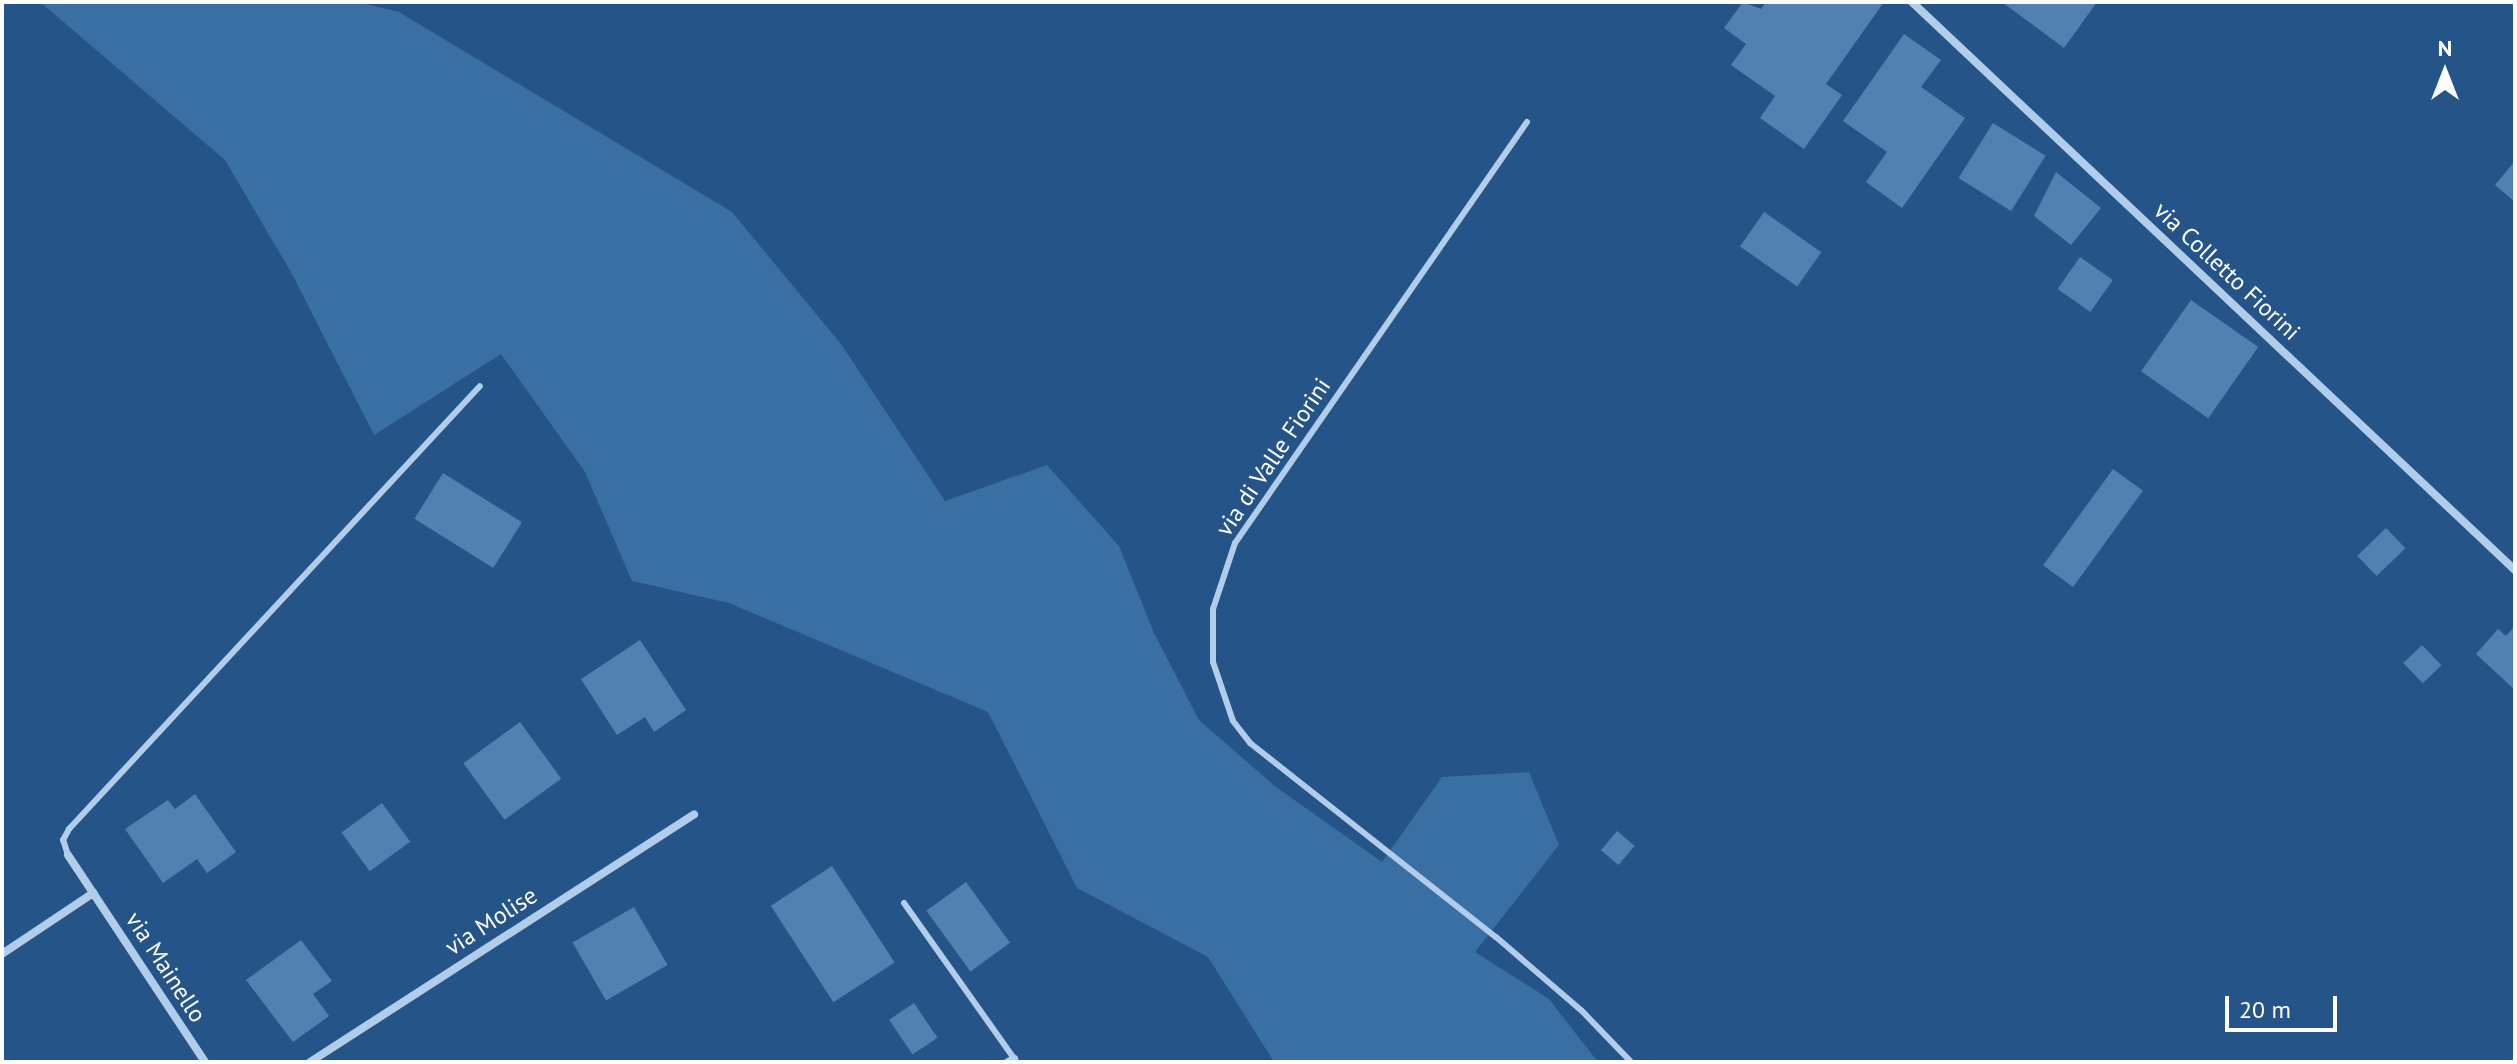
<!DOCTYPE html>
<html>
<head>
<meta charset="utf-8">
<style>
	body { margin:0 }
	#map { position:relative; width:2517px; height:1064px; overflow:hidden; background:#255488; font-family:"PT Sans",sans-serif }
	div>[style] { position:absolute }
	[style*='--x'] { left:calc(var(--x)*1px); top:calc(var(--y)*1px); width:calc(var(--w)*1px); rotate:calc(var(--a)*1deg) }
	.green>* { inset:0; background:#3a6fa4 }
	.building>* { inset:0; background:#5281b1; transform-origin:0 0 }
	.lane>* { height:6px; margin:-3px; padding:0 3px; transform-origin:3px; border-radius:3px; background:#b1cde9 }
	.street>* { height:8px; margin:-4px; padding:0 4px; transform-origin:4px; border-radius:4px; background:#b1cde9 }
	span { translate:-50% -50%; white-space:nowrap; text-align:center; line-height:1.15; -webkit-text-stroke:7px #255488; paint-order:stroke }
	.street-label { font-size:24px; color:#fff }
	.frame { position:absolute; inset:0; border:4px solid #fff; pointer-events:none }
	.north { position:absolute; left:2405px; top:32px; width:80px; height:80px; -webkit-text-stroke:6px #255488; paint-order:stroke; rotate:0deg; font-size:22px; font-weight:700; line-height:32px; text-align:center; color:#fff }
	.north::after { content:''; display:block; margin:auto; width:28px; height:36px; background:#fff; clip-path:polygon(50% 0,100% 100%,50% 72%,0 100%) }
	.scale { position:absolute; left:2225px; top:996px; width:112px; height:36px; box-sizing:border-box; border:4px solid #fff; border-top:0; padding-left:10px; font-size:24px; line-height:28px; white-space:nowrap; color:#fff; -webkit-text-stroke:6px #255488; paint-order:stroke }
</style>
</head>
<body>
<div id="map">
	<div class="green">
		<i style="clip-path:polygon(40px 2px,357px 2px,399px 12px,732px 212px,841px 344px,945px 501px,1047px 465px,1119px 546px,1154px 633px,1199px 720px,1276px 787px,1382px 862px,1442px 777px,1529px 772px,1559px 845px,1475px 952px,1549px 999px,1598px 1062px,1274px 1062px,1208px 957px,1077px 888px,988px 712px,729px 603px,632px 581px,585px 472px,501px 354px,374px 435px,292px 274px,225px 160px)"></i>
	</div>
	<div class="building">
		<i style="clip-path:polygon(1743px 2px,1761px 9px,1766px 2px,1884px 2px,1826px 84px,1842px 95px,1804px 149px,1760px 118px,1775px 96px,1731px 65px,1746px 44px,1724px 28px)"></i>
		<i style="clip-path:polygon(2002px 2px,2097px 2px,2064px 48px)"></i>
		<i style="clip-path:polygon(1904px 34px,1941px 60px,1921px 87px,1965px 118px,1902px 208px,1866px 182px,1887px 152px,1843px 121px)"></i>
		<i style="left:1993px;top:123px;width:62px;height:65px;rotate:32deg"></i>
		<i style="clip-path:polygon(2515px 161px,2515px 202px,2495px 185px)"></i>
		<i style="clip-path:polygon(2056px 172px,2101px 208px,2071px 245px,2034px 216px)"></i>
		<i style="left:1764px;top:212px;width:70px;height:42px;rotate:35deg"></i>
		<i style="left:2080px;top:257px;width:40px;height:39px;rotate:35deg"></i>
		<i style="left:2191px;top:300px;width:82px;height:87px;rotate:35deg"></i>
		<i style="left:2113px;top:469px;width:37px;height:119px;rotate:36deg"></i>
		<i style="left:443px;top:473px;width:93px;height:54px;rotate:32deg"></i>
		<i style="left:2386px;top:528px;width:28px;height:40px;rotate:46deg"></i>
		<i style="clip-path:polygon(2515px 626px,2515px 690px,2476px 654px,2498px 629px,2506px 636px)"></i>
		<i style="clip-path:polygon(640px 640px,686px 710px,654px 732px,645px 717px,617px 735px,581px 679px)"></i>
		<i style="left:2422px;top:645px;width:28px;height:26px;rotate:46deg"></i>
		<i style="left:520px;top:722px;width:70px;height:70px;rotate:54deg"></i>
		<i style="clip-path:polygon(195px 794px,236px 852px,207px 873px,197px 859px,163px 883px,125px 829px,168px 800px,175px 809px)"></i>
		<i style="left:382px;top:803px;width:48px;height:50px;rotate:54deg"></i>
		<i style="left:1617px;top:831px;width:23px;height:25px;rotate:40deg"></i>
		<i style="left:832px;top:866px;width:115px;height:73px;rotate:57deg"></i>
		<i style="left:966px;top:882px;width:75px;height:49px;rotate:54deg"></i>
		<i style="left:634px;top:907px;width:67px;height:71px;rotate:60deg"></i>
		<i style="clip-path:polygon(301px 940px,332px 981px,313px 994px,329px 1016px,293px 1042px,246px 980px)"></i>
		<i style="left:914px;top:1003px;width:42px;height:30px;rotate:56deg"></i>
	</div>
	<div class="lane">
		<i style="--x:1527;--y:122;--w:512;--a:124.74"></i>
		<i style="--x:1235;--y:543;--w:70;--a:108.4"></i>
		<i style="--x:1213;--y:609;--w:53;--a:90"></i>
		<i style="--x:1213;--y:662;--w:62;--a:71.3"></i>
		<i style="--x:1233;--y:721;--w:28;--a:52"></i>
		<i style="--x:1250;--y:743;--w:313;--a:38.3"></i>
		<i style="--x:1496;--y:937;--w:113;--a:40.7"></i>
		<i style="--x:1582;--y:1011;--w:71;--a:46.1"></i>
		<i style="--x:68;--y:855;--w:16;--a:-108"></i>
		<i style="--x:63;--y:840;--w:13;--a:-61"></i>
		<i style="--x:69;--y:829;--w:604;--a:-47.15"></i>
		<i style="--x:904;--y:903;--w:192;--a:54.7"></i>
	</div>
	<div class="street">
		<i style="--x:1912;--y:2;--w:828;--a:43.29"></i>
		<i style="--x:68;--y:855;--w:248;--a:56.5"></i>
		<i style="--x:2;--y:954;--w:110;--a:-33.8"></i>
		<i style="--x:310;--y:1062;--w:457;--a:-32.8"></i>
		<i style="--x:1008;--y:1062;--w:7;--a:-27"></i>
	</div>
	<div class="street-label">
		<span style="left:2227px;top:271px;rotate:43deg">via Colletto Fiorini</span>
		<span style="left:1273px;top:457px;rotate:-56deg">via di Valle Fiorini</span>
		<span style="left:491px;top:921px;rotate:-33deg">via Molise</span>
		<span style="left:166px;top:967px;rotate:57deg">via Mainello</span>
	</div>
	<div class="frame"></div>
	<div class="north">N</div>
	<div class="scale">20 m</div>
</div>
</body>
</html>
